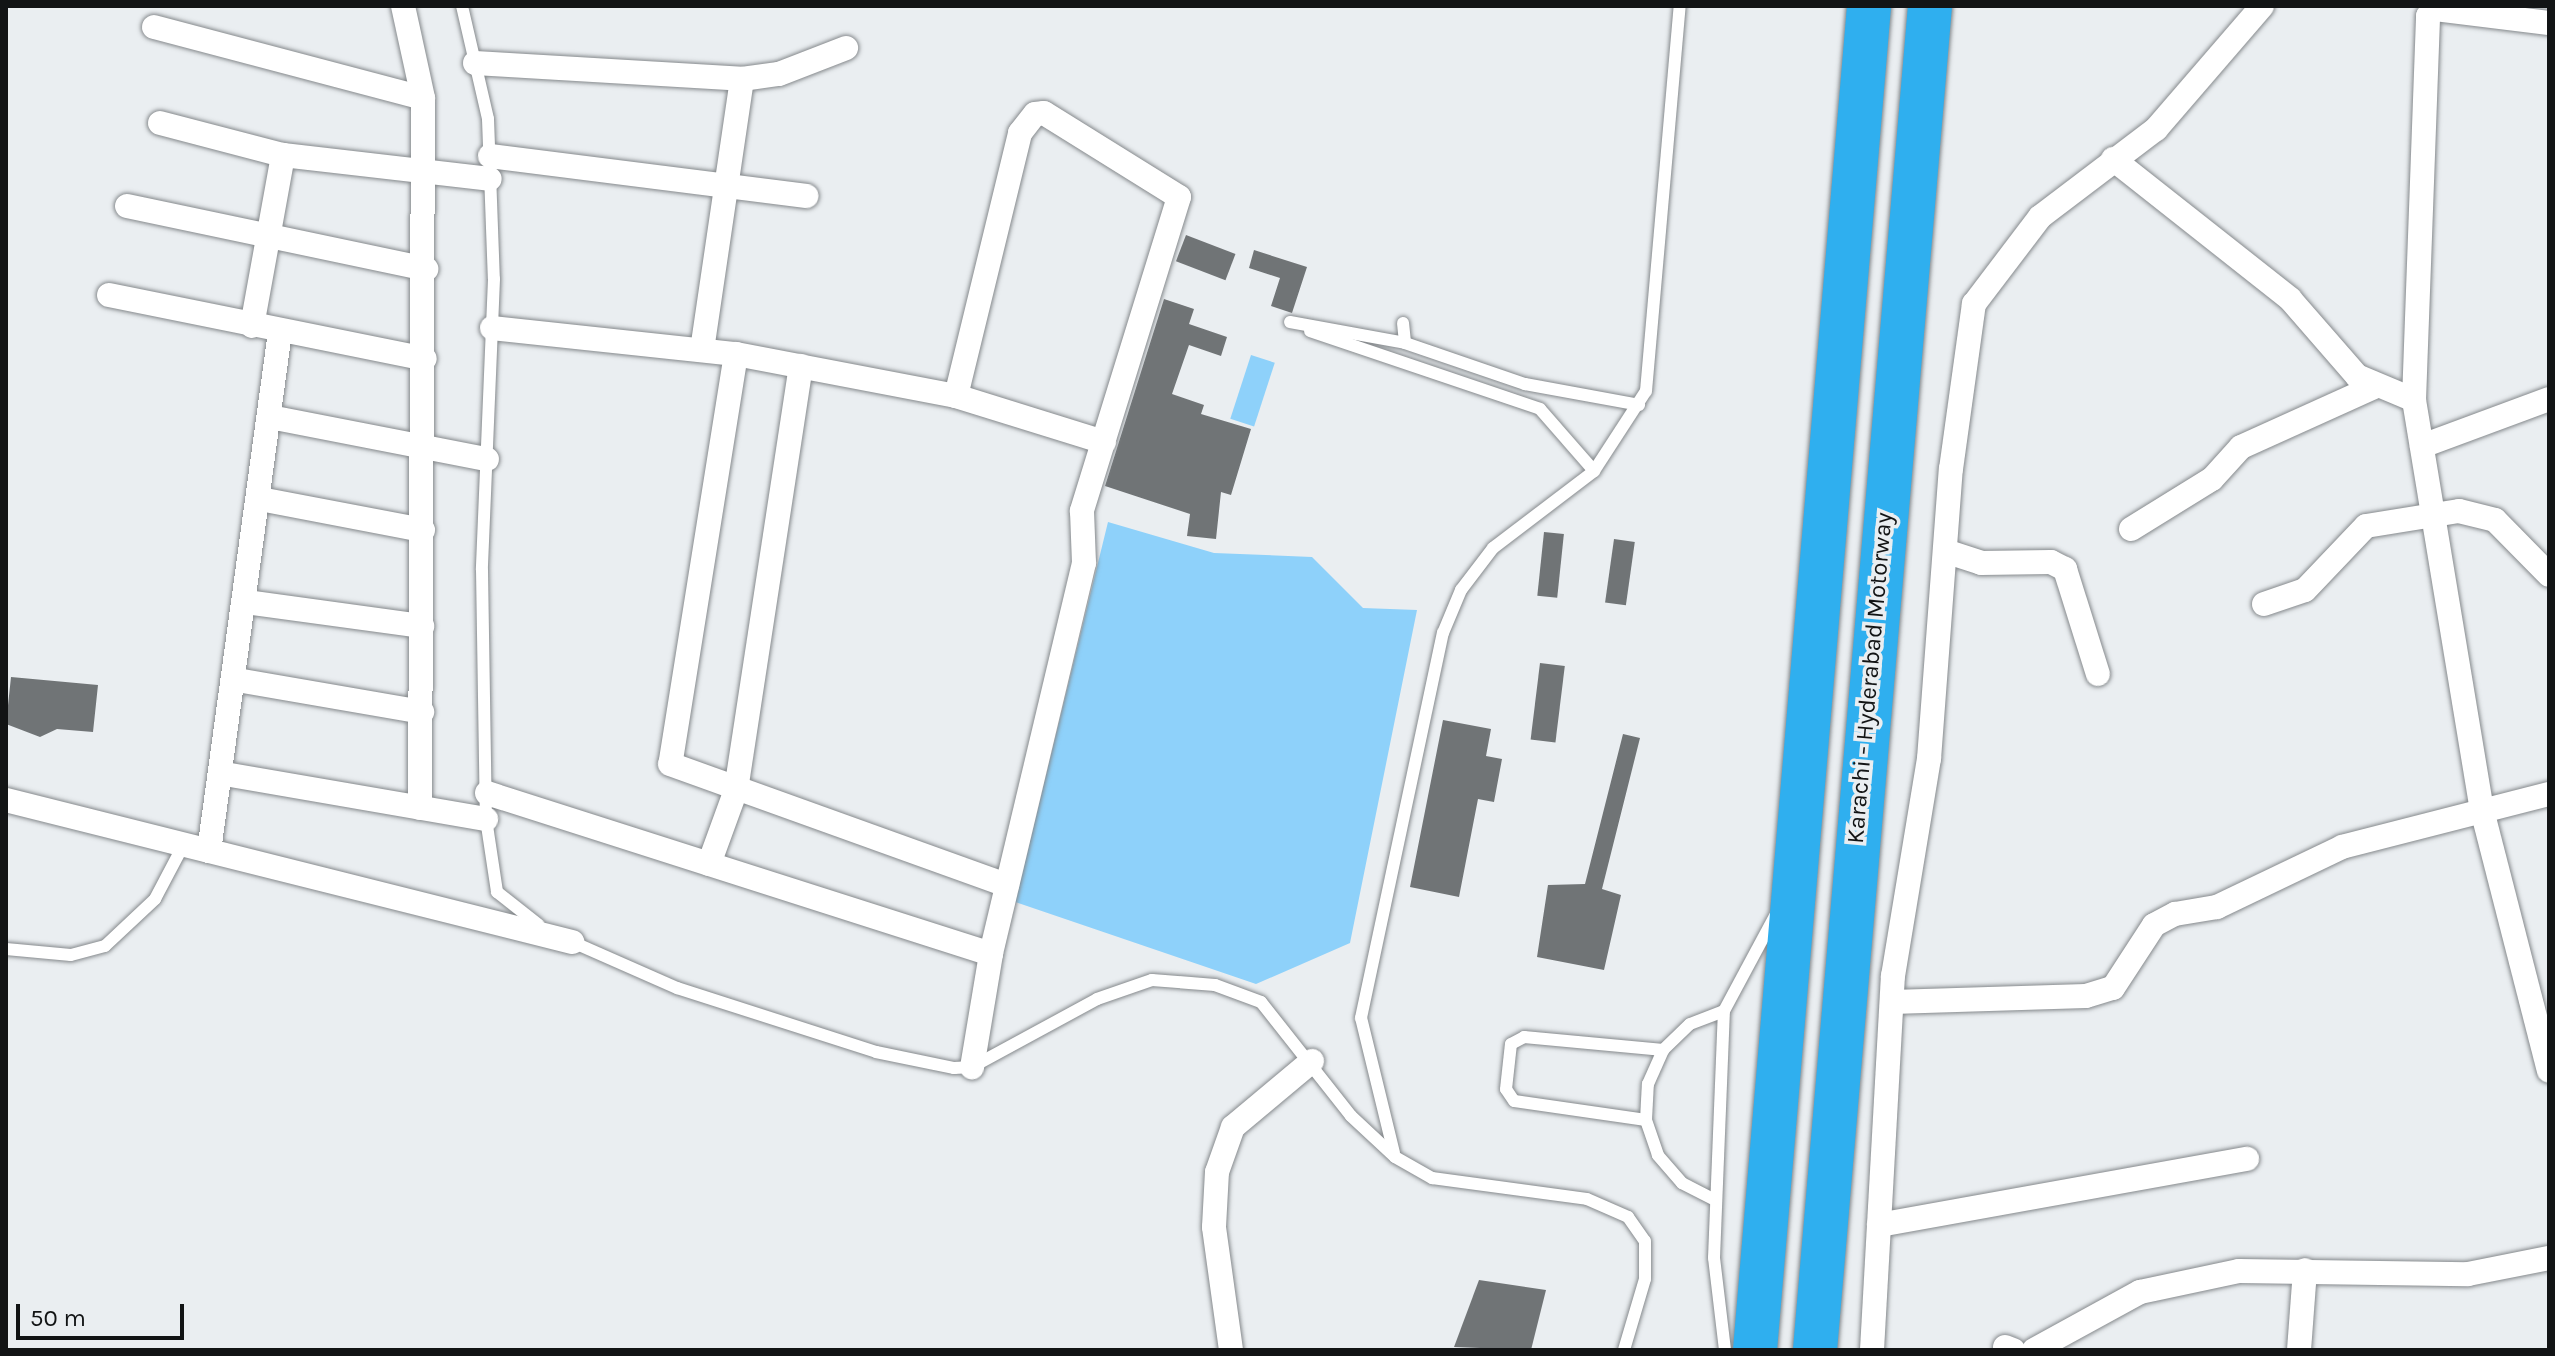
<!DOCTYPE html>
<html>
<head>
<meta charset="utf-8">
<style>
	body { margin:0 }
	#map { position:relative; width:2555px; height:1356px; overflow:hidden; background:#eaeef1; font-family:Karla,sans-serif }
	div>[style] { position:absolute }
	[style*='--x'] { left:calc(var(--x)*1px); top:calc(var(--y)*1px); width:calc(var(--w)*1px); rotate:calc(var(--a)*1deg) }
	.green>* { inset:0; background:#8ed1fa; transform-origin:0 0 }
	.building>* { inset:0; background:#707476; transform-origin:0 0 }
	.roads { filter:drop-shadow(0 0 2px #85898c) drop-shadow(0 0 2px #85898c) }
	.service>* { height:12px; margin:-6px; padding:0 6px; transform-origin:6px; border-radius:6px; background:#fff }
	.minor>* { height:24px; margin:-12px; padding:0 12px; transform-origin:12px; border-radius:12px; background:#fff }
	.motorway>* { height:44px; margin:-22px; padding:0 22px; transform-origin:22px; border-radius:22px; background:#2fafef }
	span { translate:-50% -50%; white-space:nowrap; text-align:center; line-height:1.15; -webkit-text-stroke:7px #eaeef1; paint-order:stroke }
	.street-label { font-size:24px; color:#121415 }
	.frame { position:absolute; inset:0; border:8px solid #121415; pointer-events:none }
	.scale { position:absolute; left:16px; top:1304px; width:168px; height:36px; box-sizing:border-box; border:4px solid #121415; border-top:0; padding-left:10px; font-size:24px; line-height:28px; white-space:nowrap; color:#121415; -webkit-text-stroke:6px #eaeef1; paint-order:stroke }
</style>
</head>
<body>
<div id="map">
	<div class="green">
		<i style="left:1251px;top:355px;width:25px;height:67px;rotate:18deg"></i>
		<i style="clip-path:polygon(1108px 522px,1214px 553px,1312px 557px,1363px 608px,1417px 610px,1350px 943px,1256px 984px,1015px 902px)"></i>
	</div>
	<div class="building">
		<i style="left:1186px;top:235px;width:53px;height:28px;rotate:21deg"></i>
		<i style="clip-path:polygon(1254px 250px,1307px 267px,1292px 313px,1271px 306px,1280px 278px,1249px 268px)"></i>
		<i style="clip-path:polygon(1164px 299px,1194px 309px,1189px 324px,1227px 337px,1221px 356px,1189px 345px,1172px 394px,1204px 405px,1201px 414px,1251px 429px,1231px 495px,1221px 492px,1216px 539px,1187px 536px,1190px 514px,1105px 486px)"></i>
		<i style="left:1544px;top:532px;width:20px;height:64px;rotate:6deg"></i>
		<i style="left:1614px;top:539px;width:21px;height:64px;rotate:8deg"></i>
		<i style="left:1540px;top:663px;width:25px;height:77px;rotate:7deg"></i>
		<i style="clip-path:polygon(11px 677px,98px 685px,93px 732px,57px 729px,40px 737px,6px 724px)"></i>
		<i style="clip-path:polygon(1443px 720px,1491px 729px,1486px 756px,1502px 759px,1494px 802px,1478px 799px,1459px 897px,1410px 887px)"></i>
		<i style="clip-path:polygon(1623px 734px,1640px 738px,1602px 889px,1621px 895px,1604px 970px,1537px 957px,1548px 885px,1585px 884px)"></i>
		<i style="clip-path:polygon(1479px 1280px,1546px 1290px,1531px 1350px,1454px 1347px)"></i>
	</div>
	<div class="roads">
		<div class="service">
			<i style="--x:462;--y:6;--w:116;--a:77"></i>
			<i style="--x:488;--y:119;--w:160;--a:87.9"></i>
			<i style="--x:494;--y:279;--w:291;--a:92.4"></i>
			<i style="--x:482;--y:570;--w:249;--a:89.1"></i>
			<i style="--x:486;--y:819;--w:74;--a:81.4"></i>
			<i style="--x:497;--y:892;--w:53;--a:38.2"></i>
			<i style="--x:1290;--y:322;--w:117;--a:10.3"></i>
			<i style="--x:1405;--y:343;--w:127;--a:18.9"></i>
			<i style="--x:1525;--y:384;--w:116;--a:10.4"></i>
			<i style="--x:1403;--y:323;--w:20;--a:84"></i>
			<i style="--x:1310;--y:331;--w:243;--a:18.7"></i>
			<i style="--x:1540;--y:409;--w:82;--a:48.9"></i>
			<i style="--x:570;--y:941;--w:117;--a:23.7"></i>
			<i style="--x:677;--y:988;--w:209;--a:17.8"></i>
			<i style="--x:876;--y:1052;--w:80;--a:11.6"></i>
			<i style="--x:954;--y:1068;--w:18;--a:-3"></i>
			<i style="--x:972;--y:1067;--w:142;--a:-28.5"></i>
			<i style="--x:1097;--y:999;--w:58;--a:-19.1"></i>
			<i style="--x:1152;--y:980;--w:63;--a:4.5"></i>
			<i style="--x:1215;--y:985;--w:49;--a:20.3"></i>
			<i style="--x:1261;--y:1002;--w:145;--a:51.7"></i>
			<i style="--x:1351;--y:1116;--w:60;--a:43"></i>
			<i style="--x:1395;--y:1157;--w:43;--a:29.6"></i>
			<i style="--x:1432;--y:1178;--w:156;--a:7.7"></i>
			<i style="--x:1587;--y:1199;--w:45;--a:23.7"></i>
			<i style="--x:1628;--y:1217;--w:29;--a:55"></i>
			<i style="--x:1645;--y:1241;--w:38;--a:90"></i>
			<i style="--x:1645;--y:1279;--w:74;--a:106.5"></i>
			<i style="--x:6;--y:949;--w:65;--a:5.3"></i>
			<i style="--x:71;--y:955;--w:35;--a:-15"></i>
			<i style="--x:105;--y:946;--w:69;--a:-43.2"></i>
			<i style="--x:155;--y:899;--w:62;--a:-62.2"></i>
			<i style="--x:1646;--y:1120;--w:133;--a:-171.8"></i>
			<i style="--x:1514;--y:1101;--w:14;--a:-124"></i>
			<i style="--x:1506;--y:1089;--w:45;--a:-83.7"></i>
			<i style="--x:1511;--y:1044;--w:15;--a:-28"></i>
			<i style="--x:1524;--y:1037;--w:140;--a:5.3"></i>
			<i style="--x:1394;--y:1153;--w:139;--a:-103.7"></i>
			<i style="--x:1361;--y:1018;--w:394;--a:-78"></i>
			<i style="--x:1443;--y:633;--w:47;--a:-67.3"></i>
			<i style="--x:1461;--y:590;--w:53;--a:-52.7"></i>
			<i style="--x:1493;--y:548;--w:127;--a:-37.3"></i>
			<i style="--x:1594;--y:471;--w:95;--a:-57"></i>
			<i style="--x:1646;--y:391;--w:386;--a:-85"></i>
			<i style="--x:1715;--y:1200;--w:37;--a:-153"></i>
			<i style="--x:1682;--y:1183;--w:37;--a:-131"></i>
			<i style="--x:1658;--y:1155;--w:37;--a:-109"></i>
			<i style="--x:1646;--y:1120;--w:36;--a:-87"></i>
			<i style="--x:1648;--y:1084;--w:37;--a:-66"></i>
			<i style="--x:1663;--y:1050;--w:37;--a:-44"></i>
			<i style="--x:1690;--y:1024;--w:36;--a:-21"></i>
			<i style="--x:1725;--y:1350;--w:93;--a:-96.8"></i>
			<i style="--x:1714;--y:1258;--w:247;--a:-87.7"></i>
			<i style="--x:1724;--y:1011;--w:108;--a:-61.8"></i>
		</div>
		<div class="minor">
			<i style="--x:403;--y:6;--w:94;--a:77.7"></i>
			<i style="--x:423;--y:98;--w:710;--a:90.24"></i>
			<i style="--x:154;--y:27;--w:278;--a:14.8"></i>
			<i style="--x:475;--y:63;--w:267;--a:3.4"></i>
			<i style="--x:742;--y:79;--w:37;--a:-8"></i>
			<i style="--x:779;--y:74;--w:72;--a:-21.2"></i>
			<i style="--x:160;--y:123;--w:127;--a:14.6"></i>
			<i style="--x:283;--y:155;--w:208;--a:6.6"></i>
			<i style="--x:490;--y:156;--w:319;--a:7.2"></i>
			<i style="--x:2113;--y:159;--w:226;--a:38.3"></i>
			<i style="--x:2290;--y:299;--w:102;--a:49"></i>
			<i style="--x:2357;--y:376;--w:62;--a:22.8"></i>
			<i style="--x:2414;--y:400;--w:416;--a:80.6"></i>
			<i style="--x:2482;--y:810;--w:269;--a:75.6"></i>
			<i style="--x:127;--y:206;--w:306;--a:11.9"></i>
			<i style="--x:109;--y:295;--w:322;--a:11.4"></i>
			<i style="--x:252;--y:326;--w:174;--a:-79.7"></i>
			<i style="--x:492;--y:328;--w:245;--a:6.1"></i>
			<i style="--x:736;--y:354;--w:224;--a:10.8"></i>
			<i style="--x:956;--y:396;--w:155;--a:17.3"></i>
			<i style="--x:702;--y:350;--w:274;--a:-81.6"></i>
			<i style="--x:736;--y:354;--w:415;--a:99.1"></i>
			<i style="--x:670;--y:764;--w:358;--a:19.8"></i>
			<i style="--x:956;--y:396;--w:271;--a:-76.3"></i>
			<i style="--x:1020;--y:133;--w:24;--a:-52"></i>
			<i style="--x:1035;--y:114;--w:9;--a:-6"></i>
			<i style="--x:1044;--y:113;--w:159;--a:31.9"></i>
			<i style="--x:1179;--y:197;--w:329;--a:107.2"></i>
			<i style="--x:1082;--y:511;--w:52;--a:87.8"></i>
			<i style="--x:1084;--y:563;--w:402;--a:103.4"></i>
			<i style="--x:991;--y:954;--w:115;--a:99.5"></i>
			<i style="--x:2414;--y:400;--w:384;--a:-87.9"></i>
			<i style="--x:2428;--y:16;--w:10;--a:-45"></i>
			<i style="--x:2435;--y:9;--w:115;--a:7"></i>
			<i style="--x:270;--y:417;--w:221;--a:11"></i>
			<i style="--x:2422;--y:446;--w:135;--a:-20.3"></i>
			<i style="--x:260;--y:499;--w:166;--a:10.8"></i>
			<i style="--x:2131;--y:529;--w:95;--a:-31.7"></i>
			<i style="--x:2212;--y:479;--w:43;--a:-47.8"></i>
			<i style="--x:2241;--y:447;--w:146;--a:-24.3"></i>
			<i style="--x:1945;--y:551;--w:38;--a:18"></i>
			<i style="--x:1981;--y:563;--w:70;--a:-0.8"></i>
			<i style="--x:2051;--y:562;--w:16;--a:27"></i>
			<i style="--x:2065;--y:569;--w:110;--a:72.6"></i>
			<i style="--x:246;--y:602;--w:178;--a:7.8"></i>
			<i style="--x:2264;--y:604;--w:43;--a:-18.9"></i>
			<i style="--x:2305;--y:590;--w:88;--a:-46.4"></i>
			<i style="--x:2366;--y:526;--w:94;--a:-9.2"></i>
			<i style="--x:2459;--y:511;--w:37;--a:14"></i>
			<i style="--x:2495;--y:520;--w:77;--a:45.5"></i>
			<i style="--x:237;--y:680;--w:188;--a:9.8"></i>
			<i style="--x:225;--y:774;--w:265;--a:9.8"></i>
			<i style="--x:487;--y:793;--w:529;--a:17.72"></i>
			<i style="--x:6;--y:800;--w:584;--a:14.08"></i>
			<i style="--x:209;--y:851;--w:524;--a:-82.21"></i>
			<i style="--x:709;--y:864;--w:79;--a:-70"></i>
			<i style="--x:736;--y:790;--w:429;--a:-81.3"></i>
			<i style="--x:1892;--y:1002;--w:194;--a:-1.8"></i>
			<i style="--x:2086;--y:996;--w:28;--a:-17"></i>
			<i style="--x:2113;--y:988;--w:75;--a:-56.9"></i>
			<i style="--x:2154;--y:925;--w:24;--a:-28"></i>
			<i style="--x:2175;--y:914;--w:43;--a:-9.5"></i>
			<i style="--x:2217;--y:907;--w:139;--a:-25.6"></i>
			<i style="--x:2342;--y:847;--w:214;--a:-14.4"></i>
			<i style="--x:1879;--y:1225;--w:374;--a:-10.2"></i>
			<i style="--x:2005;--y:1347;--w:9;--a:21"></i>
			<i style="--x:1231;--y:1350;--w:124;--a:-97.9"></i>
			<i style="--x:1214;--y:1227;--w:55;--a:-86.9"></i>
			<i style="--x:1217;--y:1172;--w:48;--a:-70.4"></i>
			<i style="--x:1233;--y:1127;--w:103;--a:-39.9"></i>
			<i style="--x:1872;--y:1350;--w:375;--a:-86.8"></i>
			<i style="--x:1893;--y:976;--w:220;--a:-80.6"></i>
			<i style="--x:1929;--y:759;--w:291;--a:-85.7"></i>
			<i style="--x:1951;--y:469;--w:167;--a:-82.1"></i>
			<i style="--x:1974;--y:304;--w:109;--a:-52.8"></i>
			<i style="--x:2040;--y:217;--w:146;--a:-37.2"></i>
			<i style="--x:2156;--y:129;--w:162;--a:-49.2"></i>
			<i style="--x:2034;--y:1350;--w:121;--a:-28.7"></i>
			<i style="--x:2140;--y:1292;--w:101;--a:-12"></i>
			<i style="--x:2239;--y:1271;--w:229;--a:0.8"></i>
			<i style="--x:2468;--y:1274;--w:83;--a:-11.2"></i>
			<i style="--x:2299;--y:1350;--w:80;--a:-85.7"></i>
		</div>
		<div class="motorway">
			<i style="--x:1755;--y:1350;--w:1349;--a:-85.15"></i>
			<i style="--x:1815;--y:1350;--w:1349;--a:-85.11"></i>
		</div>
	</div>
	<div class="street-label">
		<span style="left:1870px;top:678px;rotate:-85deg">Karachi - Hyderabad Motorway</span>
	</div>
	<div class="frame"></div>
	<div class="scale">50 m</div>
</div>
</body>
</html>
